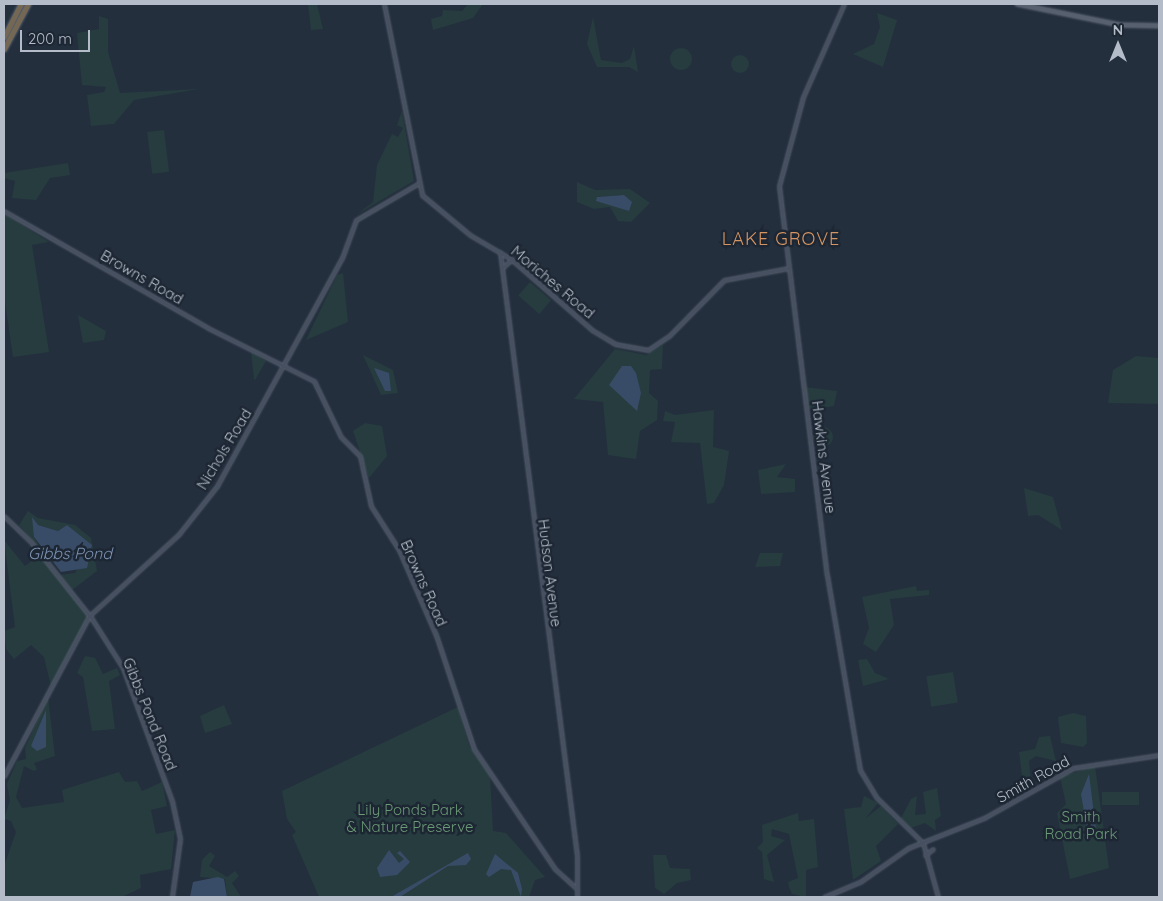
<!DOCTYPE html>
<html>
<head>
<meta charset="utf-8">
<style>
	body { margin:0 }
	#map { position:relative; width:1163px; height:901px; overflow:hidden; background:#242f3e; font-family:Quicksand,sans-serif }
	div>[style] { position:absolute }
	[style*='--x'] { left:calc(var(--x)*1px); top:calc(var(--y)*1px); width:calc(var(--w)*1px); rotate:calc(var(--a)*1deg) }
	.green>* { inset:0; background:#263c3f; transform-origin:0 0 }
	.round { border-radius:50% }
	.water>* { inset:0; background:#394c67 }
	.roads { filter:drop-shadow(0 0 1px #565f6c) drop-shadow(0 0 1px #565f6c) }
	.secondary>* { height:3px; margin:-1.5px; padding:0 1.5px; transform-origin:1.5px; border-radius:1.5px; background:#465061 }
	.primary>* { height:4px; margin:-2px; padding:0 2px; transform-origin:2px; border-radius:2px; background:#56606e }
	.highway>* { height:4.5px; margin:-2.25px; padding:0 2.25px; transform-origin:2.25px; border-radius:2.25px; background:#746855 }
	span { translate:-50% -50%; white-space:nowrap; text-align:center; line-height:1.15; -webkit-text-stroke:5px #1d2633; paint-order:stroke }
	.street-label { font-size:15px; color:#b4bcc9 }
	.park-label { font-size:15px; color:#6b9a76 }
	.water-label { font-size:16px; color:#7c92b1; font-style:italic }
	.quarter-label { font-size:18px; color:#d59563; letter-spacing:1px }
	.frame { position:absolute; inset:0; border:5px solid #b4bcc9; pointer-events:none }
	.north { position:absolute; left:1093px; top:20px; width:50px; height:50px; -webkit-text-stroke:4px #1d2633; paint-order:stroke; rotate:0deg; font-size:14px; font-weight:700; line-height:20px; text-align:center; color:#b4bcc9 }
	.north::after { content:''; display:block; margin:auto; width:18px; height:22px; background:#b4bcc9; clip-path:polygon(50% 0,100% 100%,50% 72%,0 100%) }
	.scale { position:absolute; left:20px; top:30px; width:70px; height:22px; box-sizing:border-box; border:2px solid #b4bcc9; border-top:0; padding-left:6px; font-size:15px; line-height:18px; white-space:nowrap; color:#b4bcc9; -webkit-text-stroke:4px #1d2633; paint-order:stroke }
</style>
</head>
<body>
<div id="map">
	<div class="green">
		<i style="clip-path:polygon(308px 4px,317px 4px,323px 29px,311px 30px)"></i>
		<i style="clip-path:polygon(468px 4px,483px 4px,473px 18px,433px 30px,431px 19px,442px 16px,443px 10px,462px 11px)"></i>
		<i style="clip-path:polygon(877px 13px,897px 20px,883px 67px,853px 54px,874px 44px,880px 27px)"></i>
		<i style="clip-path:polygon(99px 16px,108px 19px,108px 52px,120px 93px,199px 89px,134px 100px,114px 124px,91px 126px,87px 95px,104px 92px,106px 87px,82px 85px,77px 33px,99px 29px)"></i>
		<i style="clip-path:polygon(593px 17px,601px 60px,622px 63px,630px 59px,634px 46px,638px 72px,629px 67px,597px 67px,587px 44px)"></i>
		<i class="round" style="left:670px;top:48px;width:22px;height:22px"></i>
		<i class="round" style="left:731px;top:55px;width:18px;height:18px"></i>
		<i style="clip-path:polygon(402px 111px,414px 181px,356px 215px,373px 202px,377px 165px,392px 134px,398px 137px,403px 128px,397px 125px)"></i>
		<i style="left:164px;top:130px;width:42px;height:17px;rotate:83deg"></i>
		<i style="clip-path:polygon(68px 163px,70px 175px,50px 178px,36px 200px,12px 198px,15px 181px,4px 178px,4px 173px)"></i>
		<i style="clip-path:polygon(evenodd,577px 182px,595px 190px,630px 189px,650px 203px,631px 222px,618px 221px,610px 207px,594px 209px,577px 202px,577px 182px,624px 195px,629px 211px,597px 197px,624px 195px)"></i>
		<i style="clip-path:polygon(4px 214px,49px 242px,32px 245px,49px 352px,13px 357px,4px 295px)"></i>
		<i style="clip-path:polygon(343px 273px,348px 322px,306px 340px,337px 275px)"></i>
		<i style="left:530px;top:282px;width:28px;height:18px;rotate:41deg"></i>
		<i style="clip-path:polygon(78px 315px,106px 331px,104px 340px,83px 343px)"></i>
		<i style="clip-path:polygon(663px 345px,662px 369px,650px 370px,649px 393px,658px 401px,657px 420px,640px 431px,636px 459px,608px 455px,603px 402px,574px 399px,615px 349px,646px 355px)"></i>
		<i style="clip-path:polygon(251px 352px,266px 361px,255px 380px,254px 379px)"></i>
		<i style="clip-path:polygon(363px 355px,393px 370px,398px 393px,381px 395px)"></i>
		<i style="clip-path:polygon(1136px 356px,1159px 358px,1159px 404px,1108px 403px,1113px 370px)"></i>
		<i style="clip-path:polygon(805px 387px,837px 391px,834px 406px,809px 410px)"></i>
		<i style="clip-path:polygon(714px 410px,713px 447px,729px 451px,724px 485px,714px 503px,707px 504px,700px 443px,671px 442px,675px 422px,663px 421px,665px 411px,675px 415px)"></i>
		<i style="clip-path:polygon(365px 423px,382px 426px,387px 456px,369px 478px,353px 431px)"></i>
		<i class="round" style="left:813px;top:427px;width:20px;height:20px"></i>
		<i style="clip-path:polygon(786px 464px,777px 477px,795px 479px,795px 492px,761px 494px,758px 470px)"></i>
		<i style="clip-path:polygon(1024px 488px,1053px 497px,1062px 530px,1038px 515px,1028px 516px)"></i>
		<i style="clip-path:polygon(28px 511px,38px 518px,75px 525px,91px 538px,97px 571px,72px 590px,60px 575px,75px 573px,91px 545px,67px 525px,58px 531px,38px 525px,34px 537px,43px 552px,19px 525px)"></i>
		<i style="clip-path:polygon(4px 540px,25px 566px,38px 556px,44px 559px,89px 616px,51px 686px,44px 657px,31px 645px,14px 659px,6px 649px,4px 631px,15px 627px)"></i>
		<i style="clip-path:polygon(760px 553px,783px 553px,780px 566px,755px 567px)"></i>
		<i style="clip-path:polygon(916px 586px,917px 591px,929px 590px,929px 595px,890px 599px,894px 625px,876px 652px,863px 644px,869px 628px,862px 597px)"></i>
		<i style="clip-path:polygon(85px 656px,95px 658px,103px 674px,117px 668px,120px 675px,109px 681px,115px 729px,92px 731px,83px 677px,77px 673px)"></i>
		<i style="clip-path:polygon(867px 659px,875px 673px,889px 679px,863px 686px,858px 660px)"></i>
		<i style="left:953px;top:672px;width:31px;height:27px;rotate:81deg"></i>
		<i style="clip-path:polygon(48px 697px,55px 756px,34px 763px,37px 769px,34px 771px,24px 766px,16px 797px,22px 808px,64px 802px,62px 790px,119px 772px,125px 782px,137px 781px,142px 791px,162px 782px,167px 806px,151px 810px,156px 834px,175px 830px,171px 869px,140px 875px,141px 888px,122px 897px,4px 897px,4px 866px,16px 832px,11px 821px,4px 819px,10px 800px,7px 784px,17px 761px,26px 759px,25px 748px)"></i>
		<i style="clip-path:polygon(224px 705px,232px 724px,205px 733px,200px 716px)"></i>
		<i style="clip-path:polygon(458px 707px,469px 746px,490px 775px,493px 831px,506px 833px,545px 877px,535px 880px,529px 897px,319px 897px,292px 835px,296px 832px,287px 819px,282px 791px)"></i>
		<i style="clip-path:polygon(1073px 713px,1086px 716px,1087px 743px,1083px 747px,1061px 743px,1058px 717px)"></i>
		<i style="clip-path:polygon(1050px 736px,1056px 761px,1036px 756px,1029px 761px,1031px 785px,1024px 791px,1019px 752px,1035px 749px,1039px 737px)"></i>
		<i style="clip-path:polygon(1095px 766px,1109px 868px,1070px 879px,1057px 813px,1066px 804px,1060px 777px)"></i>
		<i style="clip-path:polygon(937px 788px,941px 816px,935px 820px,936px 831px,925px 823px,911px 828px,901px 818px,911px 799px,917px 796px,915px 815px,926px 814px,923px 792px)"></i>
		<i style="left:1102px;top:792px;width:37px;height:13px"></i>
		<i style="clip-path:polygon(864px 796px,878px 803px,866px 818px,881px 806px,898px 824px,876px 846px,881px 861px,853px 880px,844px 809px,861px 807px)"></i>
		<i style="clip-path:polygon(798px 813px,799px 821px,814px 819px,818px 867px,806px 870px,806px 897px,792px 894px,789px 887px,788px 882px,798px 878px,789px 834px,772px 829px,771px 836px,785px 840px,767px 855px,774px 882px,764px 879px,762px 852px,757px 848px,763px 842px,762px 825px)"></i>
		<i style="clip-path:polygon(210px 852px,215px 856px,209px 866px,227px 877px,235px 871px,239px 876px,232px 883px,241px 897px,227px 897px,225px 879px,200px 877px,202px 860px)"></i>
		<i style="clip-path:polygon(653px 855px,666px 855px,670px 868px,690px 869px,691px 880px,677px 883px,664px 894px,655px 888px)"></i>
	</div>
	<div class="water">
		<i style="clip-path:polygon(624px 195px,632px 202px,629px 211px,596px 201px,597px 197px)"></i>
		<i style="clip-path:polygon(622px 366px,631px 366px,636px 373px,641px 393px,637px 411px,609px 385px)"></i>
		<i style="clip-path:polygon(374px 368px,389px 373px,391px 391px,385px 391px)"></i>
		<i style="clip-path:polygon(32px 517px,38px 525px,58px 531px,67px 525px,92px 545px,87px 568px,61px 572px,34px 537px)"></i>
		<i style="clip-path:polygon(46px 710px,46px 747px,37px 751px,31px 746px)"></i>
		<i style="clip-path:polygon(1089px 774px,1096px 830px,1088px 835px,1081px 794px)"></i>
		<i style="clip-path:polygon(389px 850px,399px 863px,404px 859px,397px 853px,400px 851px,410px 862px,397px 875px,380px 877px,377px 868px)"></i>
		<i style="clip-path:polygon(468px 853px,471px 859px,466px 865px,448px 866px,400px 897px,391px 897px)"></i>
		<i style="clip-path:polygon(495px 854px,518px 873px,522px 889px,521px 897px,511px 870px,501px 869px,489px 877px,486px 874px)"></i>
		<i style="clip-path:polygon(218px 877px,224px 879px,227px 897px,190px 897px,193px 882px)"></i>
	</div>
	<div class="roads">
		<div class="secondary">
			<i style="--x:384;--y:4;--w:195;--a:78.7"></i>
			<i style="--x:422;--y:195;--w:62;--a:39.8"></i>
			<i style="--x:470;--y:235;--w:48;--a:30.3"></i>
			<i style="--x:511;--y:259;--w:108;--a:41.2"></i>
			<i style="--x:592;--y:330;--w:27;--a:31"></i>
			<i style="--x:615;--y:344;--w:34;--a:10"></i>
			<i style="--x:648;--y:350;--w:25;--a:-34"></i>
			<i style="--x:669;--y:336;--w:78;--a:-45.5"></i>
			<i style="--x:724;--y:280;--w:66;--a:-10.5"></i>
			<i style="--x:844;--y:4;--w:102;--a:113.8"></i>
			<i style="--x:803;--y:97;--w:92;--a:105.1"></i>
			<i style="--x:779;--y:186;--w:392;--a:83"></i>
			<i style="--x:827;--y:575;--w:198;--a:80.4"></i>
			<i style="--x:860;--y:770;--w:33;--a:59"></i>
			<i style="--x:877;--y:798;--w:64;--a:44.4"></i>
			<i style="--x:923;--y:843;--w:56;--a:74.5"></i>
			<i style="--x:4;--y:211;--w:235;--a:29.8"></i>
			<i style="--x:208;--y:328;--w:119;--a:26.6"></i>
			<i style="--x:314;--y:381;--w:62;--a:64.3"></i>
			<i style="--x:341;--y:437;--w:27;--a:45"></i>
			<i style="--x:360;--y:456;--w:51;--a:77.6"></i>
			<i style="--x:371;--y:506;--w:52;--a:57.5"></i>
			<i style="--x:399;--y:550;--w:93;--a:66.5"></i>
			<i style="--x:436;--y:635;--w:120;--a:71.6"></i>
			<i style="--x:474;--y:749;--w:145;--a:56"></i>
			<i style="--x:555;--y:869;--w:30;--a:42"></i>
			<i style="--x:500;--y:252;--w:609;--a:82.73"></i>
			<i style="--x:577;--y:856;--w:41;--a:90"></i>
			<i style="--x:503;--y:267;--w:11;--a:-41"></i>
			<i style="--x:4;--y:516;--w:37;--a:44"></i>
			<i style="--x:31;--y:542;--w:98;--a:51.6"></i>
			<i style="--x:92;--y:619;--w:58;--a:57.7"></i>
			<i style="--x:123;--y:668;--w:142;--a:69.8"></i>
			<i style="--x:172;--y:801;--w:39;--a:78"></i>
			<i style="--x:180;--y:839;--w:59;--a:97.9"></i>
			<i style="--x:4;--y:776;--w:181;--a:-62"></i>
			<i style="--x:89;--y:616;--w:122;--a:-42.3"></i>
			<i style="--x:179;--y:534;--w:61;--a:-51.6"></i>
			<i style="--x:217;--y:486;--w:260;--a:-61.3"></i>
			<i style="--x:342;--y:258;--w:40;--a:-69.8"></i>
			<i style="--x:356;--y:220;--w:73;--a:-30.4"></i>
			<i style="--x:925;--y:855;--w:10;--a:-37"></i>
			<i style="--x:824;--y:897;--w:39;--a:-23"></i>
			<i style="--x:860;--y:882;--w:59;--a:-35.3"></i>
			<i style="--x:908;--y:848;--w:82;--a:-21.5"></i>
			<i style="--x:984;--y:818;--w:102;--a:-29.3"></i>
			<i style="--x:1073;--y:768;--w:87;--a:-8.6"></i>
		</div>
		<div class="primary">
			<i style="--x:1017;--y:4;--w:105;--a:11.5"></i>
			<i style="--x:1120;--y:25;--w:39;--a:1"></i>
		</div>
		<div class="highway">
			<i style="--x:4;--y:37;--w:37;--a:-63"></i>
			<i style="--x:4;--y:49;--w:51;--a:-61.9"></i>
		</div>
	</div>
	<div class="street-label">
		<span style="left:142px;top:277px;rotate:30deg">Browns Road</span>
		<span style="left:553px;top:282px;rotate:40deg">Moriches Road</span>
		<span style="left:224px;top:449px;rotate:-59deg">Nichols Road</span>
		<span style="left:824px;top:457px;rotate:83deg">Hawkins Avenue</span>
		<span style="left:550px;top:573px;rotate:83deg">Hudson Avenue</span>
		<span style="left:424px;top:583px;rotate:66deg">Browns Road</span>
		<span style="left:150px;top:714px;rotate:68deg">Gibbs Pond Road</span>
		<span style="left:1033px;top:779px;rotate:-29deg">Smith Road</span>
	</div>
	<div class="park-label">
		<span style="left:410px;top:818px">Lily Ponds Park<br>&amp; Nature Preserve</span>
		<span style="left:1081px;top:825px">Smith<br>Road Park</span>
	</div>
	<div class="water-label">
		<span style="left:70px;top:553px">Gibbs Pond</span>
	</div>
	<div class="quarter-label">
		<span style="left:781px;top:239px">LAKE GROVE</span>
	</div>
	<div class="frame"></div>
	<div class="north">N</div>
	<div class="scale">200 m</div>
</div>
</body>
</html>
